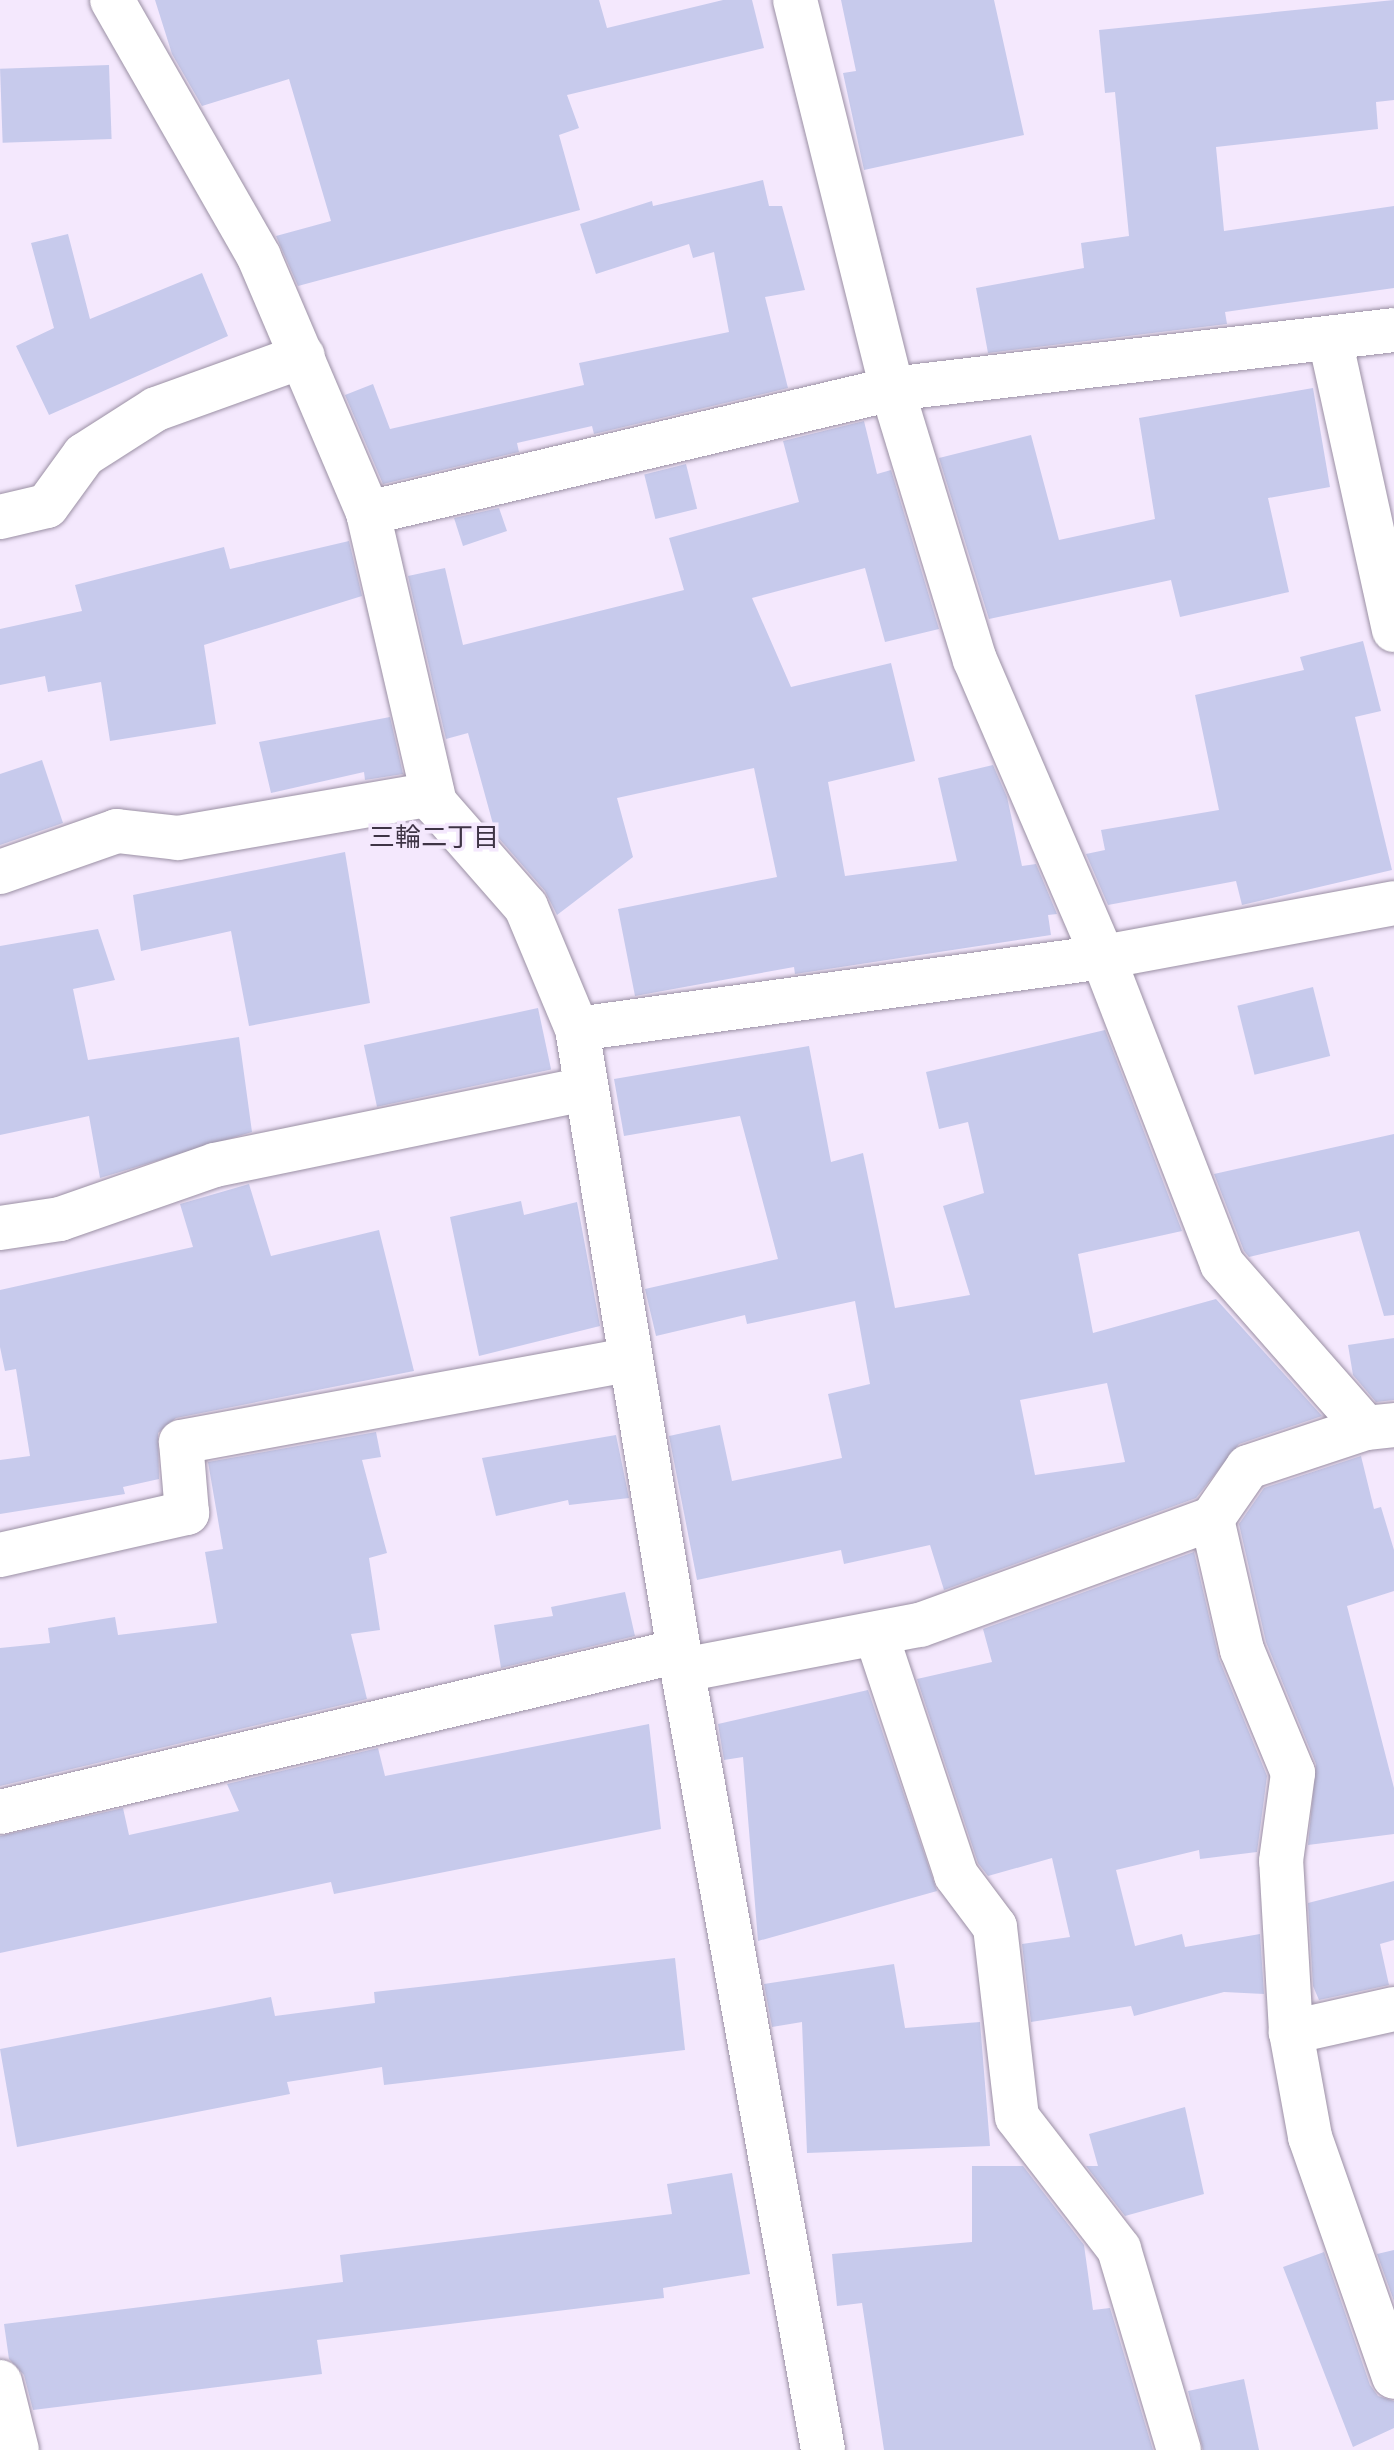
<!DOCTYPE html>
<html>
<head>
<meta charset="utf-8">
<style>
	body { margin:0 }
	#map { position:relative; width:1394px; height:2450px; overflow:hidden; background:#f4e8fd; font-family:Cabin,"Noto Sans JP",sans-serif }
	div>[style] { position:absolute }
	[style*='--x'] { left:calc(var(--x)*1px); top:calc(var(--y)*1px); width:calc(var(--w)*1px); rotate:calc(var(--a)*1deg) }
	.building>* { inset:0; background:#c7caec; transform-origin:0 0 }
	.roads { filter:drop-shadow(0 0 2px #9b90a4) drop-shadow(0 0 2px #9b90a4) }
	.minor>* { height:44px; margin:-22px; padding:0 22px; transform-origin:22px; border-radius:22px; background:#fff }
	span { translate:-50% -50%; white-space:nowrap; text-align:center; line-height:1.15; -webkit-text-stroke:7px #f4e8fd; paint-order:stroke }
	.neighbourhood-label { font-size:26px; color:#3e3445 }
</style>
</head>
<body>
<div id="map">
	<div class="building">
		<i style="clip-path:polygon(155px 0,599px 0,607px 28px,723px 0,752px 0,764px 48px,567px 95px,579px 128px,559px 135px,580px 210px,298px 286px,276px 236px,331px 221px,289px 79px,202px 106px,172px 54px)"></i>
		<i style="clip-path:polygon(841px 0,994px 0,1024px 135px,864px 170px,843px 73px,856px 71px)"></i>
		<i style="clip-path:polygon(1394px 0,1394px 100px,1376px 102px,1378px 129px,1216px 147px,1224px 231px,1394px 206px,1394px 288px,1225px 312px,1227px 324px,988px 353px,976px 288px,1084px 268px,1081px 243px,1129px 236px,1115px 92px,1105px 93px,1099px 30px)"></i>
		<i style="left:109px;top:65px;width:74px;height:109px;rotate:88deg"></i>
		<i style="clip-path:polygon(763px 180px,769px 206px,782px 206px,805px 290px,765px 297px,788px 388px,594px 434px,592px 426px,517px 443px,519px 452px,383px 484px,345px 395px,373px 384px,390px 429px,584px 385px,579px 363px,729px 332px,714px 252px,693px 258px,689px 244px,596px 274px,580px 224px,652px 201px,653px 206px)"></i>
		<i style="clip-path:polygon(68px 234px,90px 319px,202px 273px,228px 336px,49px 415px,16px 346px,54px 328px,31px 243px)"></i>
		<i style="clip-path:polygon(1313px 388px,1330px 487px,1268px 498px,1289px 592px,1180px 617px,1171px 580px,989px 619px,939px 458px,1031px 435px,1059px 540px,1155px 519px,1139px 418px)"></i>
		<i style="clip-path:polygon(864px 421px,877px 474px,891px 470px,939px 629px,885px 642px,865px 568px,752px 598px,791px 687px,891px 663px,915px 761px,828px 782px,845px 876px,957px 861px,938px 778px,993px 765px,1007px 797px,1022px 866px,1036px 864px,1057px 914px,1048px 915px,1051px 935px,795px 974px,794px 967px,635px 996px,618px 909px,777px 877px,754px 768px,617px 798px,633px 857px,557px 915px,545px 891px,496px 835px,468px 733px,446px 739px,408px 576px,445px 568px,463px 645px,684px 590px,669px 538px,799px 502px,783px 441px)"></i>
		<i style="left:686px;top:464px;width:46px;height:43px;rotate:76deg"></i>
		<i style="clip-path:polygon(499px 508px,507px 531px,463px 546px,454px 518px)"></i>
		<i style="clip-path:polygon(349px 541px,362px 596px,204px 645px,216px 724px,110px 741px,101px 682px,48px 692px,45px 676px,0 685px,0 629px,82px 611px,75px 585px,224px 547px,230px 569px)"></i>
		<i style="clip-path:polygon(1363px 641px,1381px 711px,1355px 717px,1392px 870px,1242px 905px,1236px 881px,1108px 905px,1086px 854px,1105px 850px,1101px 830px,1219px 810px,1195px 695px,1304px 670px,1300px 657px)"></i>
		<i style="clip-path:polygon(390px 717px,403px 774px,365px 780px,364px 772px,271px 793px,259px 742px)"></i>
		<i style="clip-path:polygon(42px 760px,63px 823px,0 845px,0 774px)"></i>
		<i style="clip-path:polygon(345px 852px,370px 1003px,249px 1026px,231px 931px,141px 951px,133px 895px)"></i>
		<i style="clip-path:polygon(98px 929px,115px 980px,73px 989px,88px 1060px,239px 1037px,252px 1132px,100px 1178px,89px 1116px,0 1135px,0 946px)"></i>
		<i style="left:1313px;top:987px;width:71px;height:78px;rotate:76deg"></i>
		<i style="left:538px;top:1008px;width:63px;height:178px;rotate:78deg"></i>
		<i style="clip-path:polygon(evenodd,1105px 1030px,1182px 1231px,1078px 1254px,1093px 1333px,1216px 1299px,1322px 1416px,1239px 1444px,1196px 1498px,944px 1590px,930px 1545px,844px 1564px,841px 1550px,697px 1580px,669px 1436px,720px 1425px,732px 1481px,842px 1458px,828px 1394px,870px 1384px,855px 1301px,747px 1324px,745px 1315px,656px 1336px,645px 1289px,778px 1259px,740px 1116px,624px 1136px,614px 1079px,809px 1046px,831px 1162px,863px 1153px,895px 1308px,970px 1295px,943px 1206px,984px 1193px,968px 1122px,939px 1129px,926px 1072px,1105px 1030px,1107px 1383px,1125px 1462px,1035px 1475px,1020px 1400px,1107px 1383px)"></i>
		<i style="clip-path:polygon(1394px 1134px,1394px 1315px,1384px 1316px,1359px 1231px,1249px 1257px,1244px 1251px,1214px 1174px)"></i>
		<i style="clip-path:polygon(249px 1184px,271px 1256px,379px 1230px,414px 1371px,176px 1418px,158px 1433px,159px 1479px,123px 1487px,125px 1494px,0 1514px,0 1460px,30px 1456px,16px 1369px,5px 1371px,0 1347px,0 1290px,193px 1247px,180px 1204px)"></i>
		<i style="clip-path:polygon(521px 1201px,524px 1215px,577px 1202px,600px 1326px,479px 1356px,450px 1217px)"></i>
		<i style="clip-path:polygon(1394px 1338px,1394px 1400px,1376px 1402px,1353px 1375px,1348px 1345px)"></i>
		<i style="clip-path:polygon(376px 1432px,381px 1457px,362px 1460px,387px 1553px,369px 1558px,380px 1630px,351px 1634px,367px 1699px,0 1786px,0 1648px,50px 1643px,48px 1628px,115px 1617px,118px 1635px,217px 1623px,205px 1552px,223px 1549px,208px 1462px)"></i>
		<i style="clip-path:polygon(616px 1435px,629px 1498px,569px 1505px,568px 1500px,496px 1516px,482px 1458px)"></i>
		<i style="clip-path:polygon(1361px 1456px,1374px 1509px,1381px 1507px,1394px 1550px,1394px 1591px,1347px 1606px,1394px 1788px,1394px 1834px,1308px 1845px,1316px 1764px,1266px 1642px,1239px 1524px,1264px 1488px)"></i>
		<i style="clip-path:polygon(1194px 1552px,1219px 1659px,1267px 1776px,1257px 1852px,1200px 1859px,1199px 1850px,1116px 1870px,1135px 1946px,1182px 1934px,1185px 1947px,1260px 1934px,1264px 1994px,1224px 1992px,1134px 2016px,1131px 2006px,1031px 2022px,1022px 1944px,1070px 1937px,1052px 1858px,988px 1876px,978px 1863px,917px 1679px,992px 1662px,983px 1629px)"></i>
		<i style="clip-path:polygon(625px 1592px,635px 1636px,501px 1668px,494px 1625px,553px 1616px,551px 1607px)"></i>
		<i style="clip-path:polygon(868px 1690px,937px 1891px,758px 1941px,743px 1757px,724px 1760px,718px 1724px)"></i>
		<i style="clip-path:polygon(649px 1724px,661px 1829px,334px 1894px,331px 1882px,0 1953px,0 1836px,123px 1808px,129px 1835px,239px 1811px,227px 1784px,378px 1748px,385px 1776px)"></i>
		<i style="clip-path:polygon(1394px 1881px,1394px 1940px,1380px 1944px,1389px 1985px,1319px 2000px,1313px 1986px,1308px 1903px)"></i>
		<i style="clip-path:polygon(675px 1958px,685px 2050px,384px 2085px,382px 2067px,287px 2082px,290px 2094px,17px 2147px,0 2049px,271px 1997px,275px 2016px,375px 2003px,374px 1992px)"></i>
		<i style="clip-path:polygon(894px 1964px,905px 2028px,980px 2022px,990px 2146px,807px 2153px,802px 2022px,772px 2027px,764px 1984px)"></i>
		<i style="clip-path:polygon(1185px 2107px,1204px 2194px,1125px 2216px,1086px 2166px,1098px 2166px,1089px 2134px)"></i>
		<i style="clip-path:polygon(972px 2166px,1023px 2166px,1084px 2245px,1093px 2310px,1110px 2308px,1153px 2450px,884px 2450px,862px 2303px,837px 2306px,832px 2254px,972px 2242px)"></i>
		<i style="clip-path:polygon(732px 2173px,750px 2274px,663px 2288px,664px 2298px,317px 2340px,322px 2374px,33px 2410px,24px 2375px,9px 2359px,4px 2324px,343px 2282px,340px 2255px,672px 2214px,667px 2184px)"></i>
		<i style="clip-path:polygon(1394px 2250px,1394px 2301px,1377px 2254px)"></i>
		<i style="clip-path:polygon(1324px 2252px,1370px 2385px,1378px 2396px,1394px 2401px,1394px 2428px,1353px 2447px,1283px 2267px)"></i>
		<i style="clip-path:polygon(1244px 2379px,1259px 2450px,1203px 2450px,1188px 2391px)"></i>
	</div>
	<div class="roads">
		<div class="minor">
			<i style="--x:112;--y:0;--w:296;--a:60.2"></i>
			<i style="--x:259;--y:257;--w:278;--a:66.9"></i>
			<i style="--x:368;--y:513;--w:298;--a:77"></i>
			<i style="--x:435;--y:803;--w:138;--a:48.8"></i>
			<i style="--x:526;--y:907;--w:132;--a:67.3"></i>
			<i style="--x:577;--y:1029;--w:630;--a:80.69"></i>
			<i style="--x:679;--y:1651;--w:812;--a:79.78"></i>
			<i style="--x:795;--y:0;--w:401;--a:76"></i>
			<i style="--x:892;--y:389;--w:283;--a:73"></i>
			<i style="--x:975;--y:660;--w:323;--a:66.7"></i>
			<i style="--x:1103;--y:957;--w:329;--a:68.8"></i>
			<i style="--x:1222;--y:1264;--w:218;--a:48.7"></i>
			<i style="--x:1366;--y:1428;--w:28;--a:-6"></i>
			<i style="--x:1330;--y:339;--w:298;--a:77.6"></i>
			<i style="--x:368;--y:513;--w:538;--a:-13.31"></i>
			<i style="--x:892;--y:389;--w:505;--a:-6.7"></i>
			<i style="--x:0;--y:517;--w:48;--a:-13.2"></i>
			<i style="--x:47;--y:506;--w:63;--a:-54"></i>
			<i style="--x:84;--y:455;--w:85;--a:-32.6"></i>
			<i style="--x:156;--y:409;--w:156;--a:-19.8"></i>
			<i style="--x:0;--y:872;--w:124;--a:-19.3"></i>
			<i style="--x:117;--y:831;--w:61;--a:6.5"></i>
			<i style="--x:178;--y:838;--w:258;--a:-9.8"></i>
			<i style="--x:577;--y:1029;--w:531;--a:-7.79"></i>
			<i style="--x:1103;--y:957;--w:296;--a:-10.5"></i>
			<i style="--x:0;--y:1228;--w:61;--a:-8.5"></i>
			<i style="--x:60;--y:1219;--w:164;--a:-19.2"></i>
			<i style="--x:215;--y:1165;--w:377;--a:-11.6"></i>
			<i style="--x:0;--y:1555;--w:192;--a:-12.7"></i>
			<i style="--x:187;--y:1513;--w:71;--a:-94.8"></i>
			<i style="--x:181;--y:1442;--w:455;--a:-10.4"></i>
			<i style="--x:876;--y:1634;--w:254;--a:71.6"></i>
			<i style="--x:956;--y:1875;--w:65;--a:53.1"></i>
			<i style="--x:995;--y:1927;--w:191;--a:83.4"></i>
			<i style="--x:1017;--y:2117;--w:167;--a:52.3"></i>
			<i style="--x:1119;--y:2249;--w:210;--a:73.4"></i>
			<i style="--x:683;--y:1670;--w:241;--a:-10.8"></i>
			<i style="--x:920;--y:1625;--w:311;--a:-20"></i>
			<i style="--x:0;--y:1812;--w:698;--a:-13.34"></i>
			<i style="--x:1394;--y:2009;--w:106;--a:167.4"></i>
			<i style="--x:1291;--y:2032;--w:107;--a:79.7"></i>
			<i style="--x:1310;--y:2137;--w:254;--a:70.7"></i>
			<i style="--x:1291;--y:2032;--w:171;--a:-93.3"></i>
			<i style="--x:1281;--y:1861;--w:89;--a:-82.2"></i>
			<i style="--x:1293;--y:1773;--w:133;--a:-112.5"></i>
			<i style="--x:1242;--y:1650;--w:134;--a:-102.9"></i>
			<i style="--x:1212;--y:1519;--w:63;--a:-55.3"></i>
			<i style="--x:1248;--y:1467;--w:124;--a:-18.3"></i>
			<i style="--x:0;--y:2382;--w:70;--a:76"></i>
		</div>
	</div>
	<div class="neighbourhood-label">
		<span style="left:434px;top:838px">三輪二丁目</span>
	</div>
</div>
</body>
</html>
